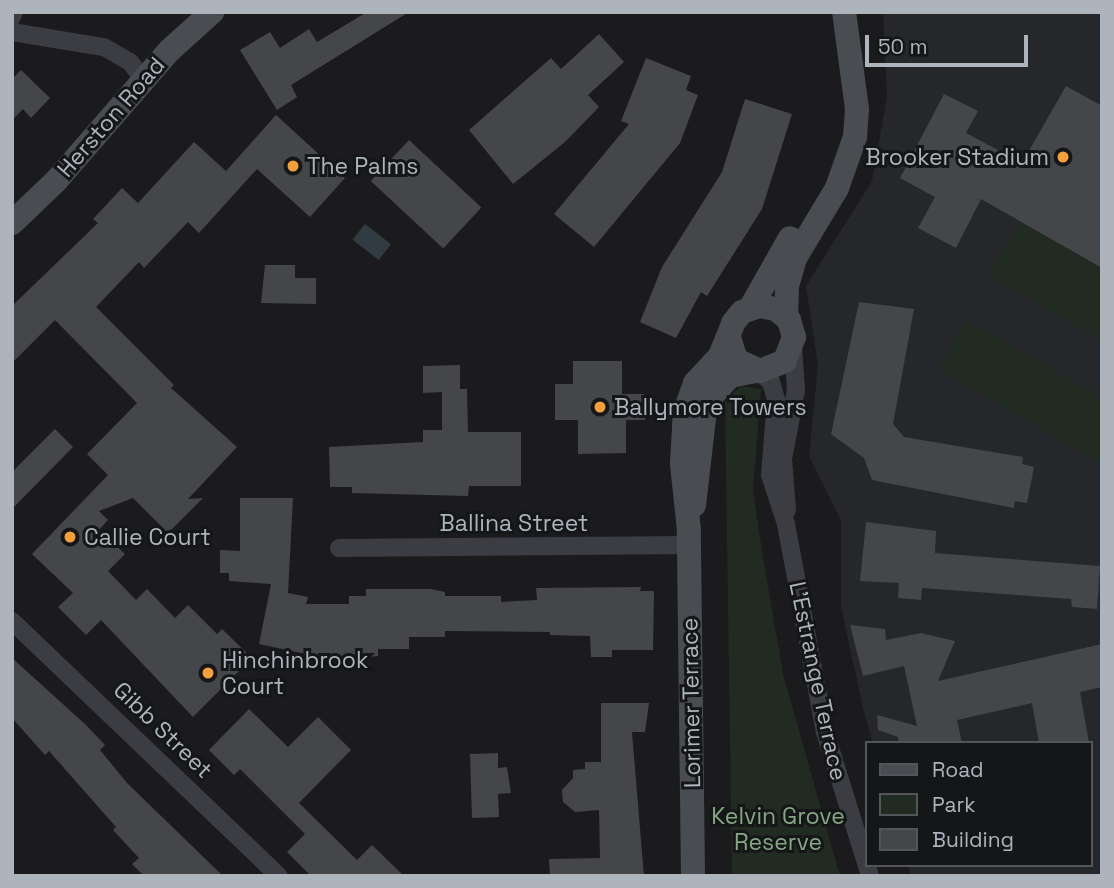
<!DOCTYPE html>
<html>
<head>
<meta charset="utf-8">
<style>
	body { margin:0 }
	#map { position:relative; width:1114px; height:888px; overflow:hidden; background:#1b1b1d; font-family:"Space Grotesk",sans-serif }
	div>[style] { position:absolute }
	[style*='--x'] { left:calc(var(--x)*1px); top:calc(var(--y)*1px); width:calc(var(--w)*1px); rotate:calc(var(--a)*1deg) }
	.built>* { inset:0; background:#26272a }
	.green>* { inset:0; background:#222b22 }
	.water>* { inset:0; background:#303c41; transform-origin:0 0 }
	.building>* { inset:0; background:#45464a; transform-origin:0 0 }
	.street>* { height:18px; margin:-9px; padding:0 9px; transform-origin:9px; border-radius:9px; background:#3b3d42 }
	.secondary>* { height:24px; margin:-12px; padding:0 12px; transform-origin:12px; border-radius:12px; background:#494d52 }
	.dots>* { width:19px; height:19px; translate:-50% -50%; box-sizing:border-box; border:4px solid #151618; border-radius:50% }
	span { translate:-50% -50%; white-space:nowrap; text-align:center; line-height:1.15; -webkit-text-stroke:6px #151618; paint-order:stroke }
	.street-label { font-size:23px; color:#adb4bc }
	.poi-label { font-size:23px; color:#adb4bc }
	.right { translate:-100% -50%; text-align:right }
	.left { translate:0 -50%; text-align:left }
	.park-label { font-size:23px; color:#86a784 }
	.frame { position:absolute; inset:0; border:14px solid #adb4bc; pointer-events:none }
	.legend { position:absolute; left:865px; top:741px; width:228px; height:126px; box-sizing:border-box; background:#151618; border:2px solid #52555a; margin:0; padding:9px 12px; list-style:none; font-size:21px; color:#adb4bc }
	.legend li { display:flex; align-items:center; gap:14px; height:35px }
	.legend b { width:35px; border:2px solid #52555a }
	.scale { position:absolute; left:865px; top:35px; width:163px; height:32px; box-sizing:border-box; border:4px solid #adb4bc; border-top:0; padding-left:9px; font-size:21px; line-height:24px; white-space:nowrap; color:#adb4bc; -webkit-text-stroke:5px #151618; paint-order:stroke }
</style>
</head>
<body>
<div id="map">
	<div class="built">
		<i style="clip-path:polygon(883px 12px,1102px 12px,1102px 876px,911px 876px,908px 865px,1091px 865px,1091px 743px,873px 743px,863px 708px,841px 606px,841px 521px,809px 456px,818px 365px,806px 286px,872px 181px,887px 97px)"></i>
	</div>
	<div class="green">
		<i style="clip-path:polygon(1021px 221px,1102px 269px,1102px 341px,988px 274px)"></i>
		<i style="clip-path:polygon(967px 320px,1102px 398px,1102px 464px,939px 369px)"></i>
		<i style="clip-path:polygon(741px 386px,761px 389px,753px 490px,762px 551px,783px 674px,840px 876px,732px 876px,725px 401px)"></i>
	</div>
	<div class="water">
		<i style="left:365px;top:224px;width:33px;height:20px;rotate:38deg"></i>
	</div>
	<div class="building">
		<i style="clip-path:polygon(367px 12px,409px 12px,291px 85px,297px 97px,277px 110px,240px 50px,270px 32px,280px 48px,309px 29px,317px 42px)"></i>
		<i style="clip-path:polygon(599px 34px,624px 62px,588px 95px,599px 107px,565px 142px,513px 184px,469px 130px,551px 58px,561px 69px)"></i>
		<i style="clip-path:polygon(646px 58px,691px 76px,686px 90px,698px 95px,680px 143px,594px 247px,554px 214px,629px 124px,621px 121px)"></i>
		<i style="clip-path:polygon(21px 70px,50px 98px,31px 118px,23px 109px,12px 120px,12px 79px)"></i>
		<i style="clip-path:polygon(1066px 86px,1102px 106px,1102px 268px,981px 199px,956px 248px,918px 228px,935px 197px,900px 178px,944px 94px,978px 111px,966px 133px,1022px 163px)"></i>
		<i style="clip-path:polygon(745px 99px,792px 114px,762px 209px,707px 296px,701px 292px,676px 338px,640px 322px,662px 267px,722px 172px)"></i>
		<i style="clip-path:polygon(276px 115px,345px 178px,310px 217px,257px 169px,199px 233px,188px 222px,144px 268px,139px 262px,96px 307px,174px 385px,171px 388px,237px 447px,188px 499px,203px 498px,168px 533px,133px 498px,99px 511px,108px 520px,99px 530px,125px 554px,108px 571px,136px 600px,147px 589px,175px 618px,188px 605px,217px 634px,222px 629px,252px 658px,193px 717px,101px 620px,86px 635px,58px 607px,73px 593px,32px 554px,108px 475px,87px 454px,137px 403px,55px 320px,12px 363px,12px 306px,98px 223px,93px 219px,122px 188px,138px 203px,194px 142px,226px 171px)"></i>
		<i style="left:409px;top:140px;width:99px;height:56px;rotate:43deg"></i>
		<i style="clip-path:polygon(265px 265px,295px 265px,295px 278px,316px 278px,316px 304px,261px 303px)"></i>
		<i style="clip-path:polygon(859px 302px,914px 309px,893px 424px,904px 437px,1023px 457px,1022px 464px,1034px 467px,1027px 503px,1015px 501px,1014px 508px,872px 480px,864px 458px,831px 434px)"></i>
		<i style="clip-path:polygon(573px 361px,622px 361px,622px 394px,644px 394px,645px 420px,626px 420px,626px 453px,578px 454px,578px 420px,555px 420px,555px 384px,573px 384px)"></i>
		<i style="clip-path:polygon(460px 365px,460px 389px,467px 389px,468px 432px,521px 432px,521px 486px,469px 486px,468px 496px,352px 493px,352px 487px,330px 487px,329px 447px,423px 442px,423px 430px,442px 430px,442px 392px,423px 393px,423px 366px)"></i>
		<i style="clip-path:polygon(55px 429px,73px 447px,12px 509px,12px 472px)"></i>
		<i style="clip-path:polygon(240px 498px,293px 498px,288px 593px,308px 597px,306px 604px,349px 604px,349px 596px,366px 596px,366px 589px,431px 589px,445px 592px,445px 596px,501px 596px,501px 602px,537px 600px,536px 588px,641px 587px,640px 591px,654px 591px,653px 650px,612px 650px,612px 657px,591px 657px,590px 636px,550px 635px,550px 632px,445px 631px,445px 637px,409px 637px,409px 649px,378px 649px,378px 656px,346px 660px,316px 660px,316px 656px,259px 644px,271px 584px,229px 581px,229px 573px,220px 573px,220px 550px,240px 551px)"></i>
		<i style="clip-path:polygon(866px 522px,936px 531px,935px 553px,1100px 566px,1097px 609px,1072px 607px,1071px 599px,922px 588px,921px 600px,898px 598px,899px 583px,860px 581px)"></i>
		<i style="clip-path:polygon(850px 625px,885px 629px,886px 640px,921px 633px,955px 641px,938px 681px,1102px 644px,1102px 687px,1080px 692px,1089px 743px,1039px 743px,1032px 703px,957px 720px,962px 743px,899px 743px,898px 737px,878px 730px,877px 715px,917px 726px,904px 666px,863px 676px)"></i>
		<i style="clip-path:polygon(12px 658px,85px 724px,105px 745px,100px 750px,127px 783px,223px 876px,144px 876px,132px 864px,139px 858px,113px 830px,116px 827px,49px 751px,45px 755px,12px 718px)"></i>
		<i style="clip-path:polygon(601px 703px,649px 703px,645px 732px,632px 732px,644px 876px,550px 876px,549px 859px,600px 858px,599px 810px,575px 812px,563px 802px,562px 790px,573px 778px,573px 770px,585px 769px,585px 762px,601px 762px)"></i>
		<i style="clip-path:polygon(249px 709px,288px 747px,318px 717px,351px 750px,299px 803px,357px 860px,372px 845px,404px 876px,311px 876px,287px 852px,305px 834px,240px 769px,234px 775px,209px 750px)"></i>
		<i style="clip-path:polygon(498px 753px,498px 768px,507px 767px,511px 793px,498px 794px,499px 817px,472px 818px,470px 754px)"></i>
	</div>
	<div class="street">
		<i style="--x:12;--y:17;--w:5;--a:-68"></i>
		<i style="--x:12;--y:32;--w:93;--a:9.3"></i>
		<i style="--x:104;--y:47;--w:30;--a:30"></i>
		<i style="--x:130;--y:62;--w:23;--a:52"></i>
		<i style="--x:758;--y:371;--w:17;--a:40"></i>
		<i style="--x:771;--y:382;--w:18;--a:74"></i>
		<i style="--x:776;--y:399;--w:76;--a:94.5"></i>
		<i style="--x:770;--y:475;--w:52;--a:71.9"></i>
		<i style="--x:786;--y:524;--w:212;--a:79.4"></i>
		<i style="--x:825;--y:732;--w:151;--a:72.6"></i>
		<i style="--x:787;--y:510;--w:51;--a:-94.5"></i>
		<i style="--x:783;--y:459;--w:70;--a:-79.3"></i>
		<i style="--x:796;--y:390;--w:43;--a:-94"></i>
		<i style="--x:339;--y:548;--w:351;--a:-0.5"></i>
		<i style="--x:12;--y:621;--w:369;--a:43.7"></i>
	</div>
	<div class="secondary">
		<i style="--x:12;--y:223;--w:61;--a:-43.7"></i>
		<i style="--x:56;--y:181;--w:174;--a:-49"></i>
		<i style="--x:170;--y:50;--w:57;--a:-42.1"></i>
		<i style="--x:751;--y:307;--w:79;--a:-60.5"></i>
		<i style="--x:786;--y:316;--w:30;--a:-88"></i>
		<i style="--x:787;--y:286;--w:29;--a:-74"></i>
		<i style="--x:795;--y:258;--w:82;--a:-59"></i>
		<i style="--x:837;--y:188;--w:54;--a:-70.6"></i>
		<i style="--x:855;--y:137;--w:28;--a:-86"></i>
		<i style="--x:857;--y:109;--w:98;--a:-97.6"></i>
		<i style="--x:694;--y:505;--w:104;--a:-83.4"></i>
		<i style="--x:706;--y:402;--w:35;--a:-47"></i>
		<i style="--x:730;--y:376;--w:26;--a:-11"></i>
		<i style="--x:693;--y:876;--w:346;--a:-90.7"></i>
		<i style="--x:689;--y:530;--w:66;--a:-96.1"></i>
		<i style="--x:682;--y:464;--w:53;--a:-86.8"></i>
		<i style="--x:685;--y:411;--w:30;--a:-70"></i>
		<i style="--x:695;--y:383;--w:37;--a:-47"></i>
		<i style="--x:720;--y:356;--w:35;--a:-68"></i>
		<i style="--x:733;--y:323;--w:14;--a:-51"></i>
		<i style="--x:742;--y:312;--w:18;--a:-19"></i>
		<i style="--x:759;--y:306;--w:17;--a:10"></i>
		<i style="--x:776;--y:309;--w:17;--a:40"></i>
		<i style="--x:789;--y:320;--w:18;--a:74"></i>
		<i style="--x:794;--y:337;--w:26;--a:111"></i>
		<i style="--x:785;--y:361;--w:27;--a:158"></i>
		<i style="--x:760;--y:371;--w:26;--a:-155"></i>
		<i style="--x:736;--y:360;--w:24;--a:-107"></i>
	</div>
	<div class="dots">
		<i style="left:1063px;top:157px;background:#f3a03c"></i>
		<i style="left:293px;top:166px;background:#f3a03c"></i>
		<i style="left:600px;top:407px;background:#f3a03c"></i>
		<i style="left:70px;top:537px;background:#f3a03c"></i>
		<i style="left:208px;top:673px;background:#f3a03c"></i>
	</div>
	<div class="street-label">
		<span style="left:111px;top:117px;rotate:-49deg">Herston Road</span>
		<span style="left:514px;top:523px">Ballina Street</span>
		<span style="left:818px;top:681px;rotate:78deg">L'Estrange Terrace</span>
		<span style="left:691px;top:703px;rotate:-91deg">Lorimer Terrace</span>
		<span style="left:163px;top:730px;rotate:44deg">Gibb Street</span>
	</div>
	<div class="poi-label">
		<span class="right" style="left:1049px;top:157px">Brooker Stadium</span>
		<span class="left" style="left:307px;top:166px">The Palms</span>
		<span class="left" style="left:614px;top:407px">Ballymore Towers</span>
		<span class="left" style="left:84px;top:537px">Callie Court</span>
		<span class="left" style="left:222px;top:673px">Hinchinbrook<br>Court</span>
	</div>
	<div class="park-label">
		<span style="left:778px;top:829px">Kelvin Grove<br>Reserve</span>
	</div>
	<div class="frame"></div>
	<ul class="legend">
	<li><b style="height:9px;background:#494d52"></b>Road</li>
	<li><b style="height:19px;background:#222b22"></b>Park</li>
	<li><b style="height:19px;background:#45464a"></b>Building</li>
	</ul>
	<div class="scale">50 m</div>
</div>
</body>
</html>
